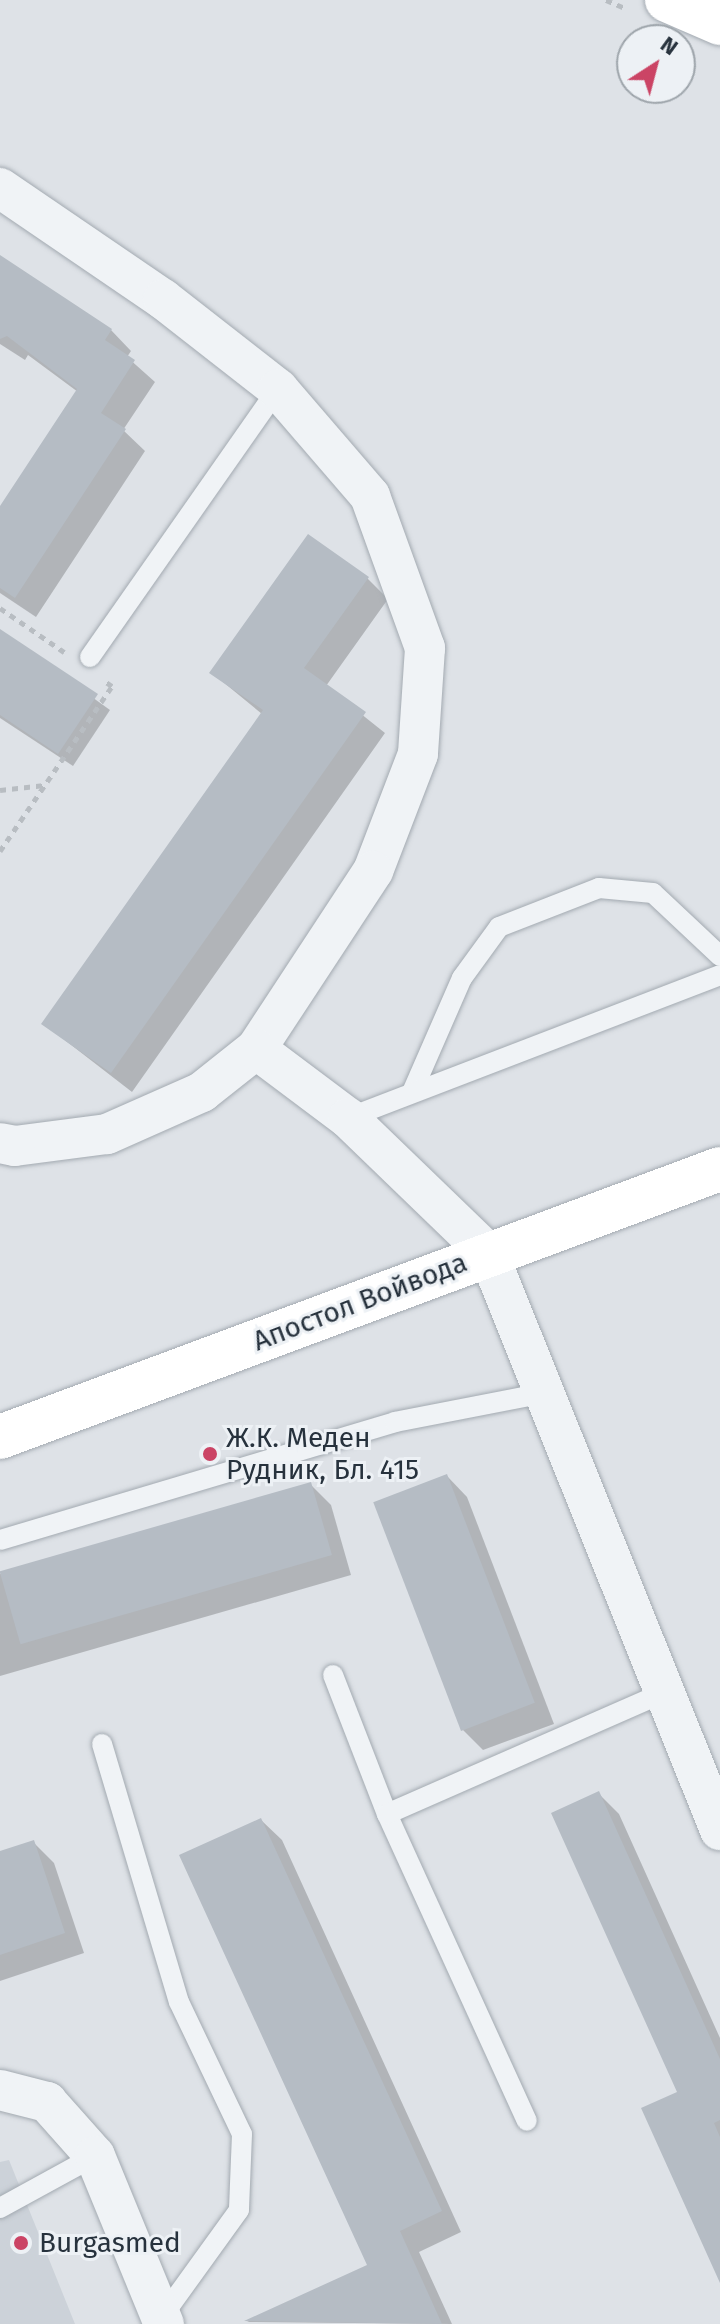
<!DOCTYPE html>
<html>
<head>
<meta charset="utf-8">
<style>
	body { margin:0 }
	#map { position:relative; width:720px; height:2324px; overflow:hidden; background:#dee2e7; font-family:"Fira Sans",sans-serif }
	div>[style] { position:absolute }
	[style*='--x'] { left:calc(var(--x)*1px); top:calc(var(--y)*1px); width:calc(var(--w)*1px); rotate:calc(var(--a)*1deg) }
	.built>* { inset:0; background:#ccd2d9 }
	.shadow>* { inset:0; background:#0003 }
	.building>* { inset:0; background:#b5bcc4; transform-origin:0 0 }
	.path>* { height:5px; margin-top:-2.5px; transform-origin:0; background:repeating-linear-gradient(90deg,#b8bdc2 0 6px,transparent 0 12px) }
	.roads { filter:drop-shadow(0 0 2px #a3aab1) drop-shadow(0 0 2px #a3aab1) }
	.lane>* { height:20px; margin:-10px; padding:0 10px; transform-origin:10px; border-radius:10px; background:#f0f3f6 }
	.street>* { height:40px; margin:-20px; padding:0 20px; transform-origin:20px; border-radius:20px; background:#f0f3f6 }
	.secondary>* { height:44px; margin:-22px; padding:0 22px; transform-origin:22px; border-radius:22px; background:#fff }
	.dots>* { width:22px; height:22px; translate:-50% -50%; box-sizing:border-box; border:4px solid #edf1f5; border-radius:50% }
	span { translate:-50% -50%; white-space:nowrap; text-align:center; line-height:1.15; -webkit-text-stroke:6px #edf1f5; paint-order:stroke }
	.street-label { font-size:28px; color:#27323d }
	.poi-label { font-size:28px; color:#27323d }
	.left { translate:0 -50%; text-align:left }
	.north { position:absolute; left:616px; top:24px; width:80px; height:80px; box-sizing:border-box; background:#edf1f5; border:2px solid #9ea5ab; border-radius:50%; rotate:36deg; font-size:22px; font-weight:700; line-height:32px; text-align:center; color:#27323d }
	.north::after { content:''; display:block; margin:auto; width:28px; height:36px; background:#cb4465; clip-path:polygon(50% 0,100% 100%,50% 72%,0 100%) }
</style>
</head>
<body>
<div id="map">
	<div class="built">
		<i style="clip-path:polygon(9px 2160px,75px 2324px,0 2324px,0 2162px)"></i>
	</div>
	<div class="shadow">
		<i style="clip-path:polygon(0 257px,111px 330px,131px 351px,127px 357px,155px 382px,123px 430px,145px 451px,36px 617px,0 593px,0 510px,78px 392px,28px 355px,25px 360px,0 344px)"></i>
		<i style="clip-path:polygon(367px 578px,388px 599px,326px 686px,385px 733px,132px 1092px,44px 1024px,262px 714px,212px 673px)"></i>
		<i style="clip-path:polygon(0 631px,110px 710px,73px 766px,0 718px)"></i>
		<i style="clip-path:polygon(447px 1476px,467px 1497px,554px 1724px,483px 1750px,463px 1730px)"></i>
		<i style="clip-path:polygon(310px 1484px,331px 1505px,351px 1575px,0 1676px,0 1574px)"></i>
		<i style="clip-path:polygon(599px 1794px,619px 1814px,720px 2038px,720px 2278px,679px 2093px)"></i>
		<i style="clip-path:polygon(261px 1820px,282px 1840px,461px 2232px,419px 2252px,452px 2324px,247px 2322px,369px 2266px)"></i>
		<i style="clip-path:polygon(33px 1842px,54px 1863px,84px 1953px,0 1981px,0 1853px)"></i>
	</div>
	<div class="building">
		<i style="clip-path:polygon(0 255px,112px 329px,105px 340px,135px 360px,101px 413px,126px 429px,15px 598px,0 588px,0 506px,77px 389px,7px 336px,0 339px)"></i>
		<i style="clip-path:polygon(308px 534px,369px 577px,304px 668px,366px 712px,111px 1073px,41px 1024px,263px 710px,209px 673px)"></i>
		<i style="clip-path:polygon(0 629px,98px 694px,58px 754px,0 715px)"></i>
		<i style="left:447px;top:1474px;width:245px;height:79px;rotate:69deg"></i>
		<i style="left:311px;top:1482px;width:76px;height:324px;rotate:74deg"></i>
		<i style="clip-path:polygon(599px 1791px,720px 2059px,720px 2120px,714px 2123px,720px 2137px,720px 2283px,641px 2108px,677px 2092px,551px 1813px)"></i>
		<i style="clip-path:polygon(261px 1818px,442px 2211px,400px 2231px,442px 2324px,244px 2321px,367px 2265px,179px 1855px)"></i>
		<i style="clip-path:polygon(34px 1840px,65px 1933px,0 1955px,0 1851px)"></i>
	</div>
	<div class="path">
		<i style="--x:606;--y:0;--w:23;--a:23"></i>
		<i style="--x:0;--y:608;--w:78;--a:34.5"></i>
		<i style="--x:0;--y:790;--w:45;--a:-6.3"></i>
		<i style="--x:0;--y:851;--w:199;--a:-55.8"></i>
		<i style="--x:112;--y:686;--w:7;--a:-146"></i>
	</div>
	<div class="roads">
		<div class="lane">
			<i style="--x:90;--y:657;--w:327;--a:-55"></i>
			<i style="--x:413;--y:1090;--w:122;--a:-66.4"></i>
			<i style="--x:462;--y:978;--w:63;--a:-54"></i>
			<i style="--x:499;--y:927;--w:107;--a:-21.3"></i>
			<i style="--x:599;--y:888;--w:54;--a:5.3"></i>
			<i style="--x:653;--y:893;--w:92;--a:43.2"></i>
			<i style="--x:348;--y:1118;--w:399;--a:-21"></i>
			<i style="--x:0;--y:1540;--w:412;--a:-16.6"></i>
			<i style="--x:395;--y:1422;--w:152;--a:-11"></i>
			<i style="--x:333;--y:1675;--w:149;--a:68.8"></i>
			<i style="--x:387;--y:1814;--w:337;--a:65.5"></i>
			<i style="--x:102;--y:1744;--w:269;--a:73.4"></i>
			<i style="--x:179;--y:2002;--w:146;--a:64.5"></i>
			<i style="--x:242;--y:2134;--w:76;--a:92.3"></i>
			<i style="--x:239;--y:2210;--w:133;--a:125.8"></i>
			<i style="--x:387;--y:1814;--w:304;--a:-23.7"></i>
			<i style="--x:0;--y:2208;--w:108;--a:-28.7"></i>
		</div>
		<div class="street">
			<i style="--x:0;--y:188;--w:197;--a:34.3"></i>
			<i style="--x:163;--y:299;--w:146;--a:38"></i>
			<i style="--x:278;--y:389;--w:141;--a:49.3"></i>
			<i style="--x:370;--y:496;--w:162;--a:70.1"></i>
			<i style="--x:425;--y:648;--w:106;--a:93.8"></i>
			<i style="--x:418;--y:754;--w:125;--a:111"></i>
			<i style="--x:373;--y:871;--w:213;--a:123.3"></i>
			<i style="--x:256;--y:1049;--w:69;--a:141.5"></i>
			<i style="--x:202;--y:1092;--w:104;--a:156.1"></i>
			<i style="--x:107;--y:1134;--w:93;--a:172.6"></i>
			<i style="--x:15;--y:1146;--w:15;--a:-169"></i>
			<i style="--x:256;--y:1049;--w:115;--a:36.9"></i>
			<i style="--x:348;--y:1118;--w:194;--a:44"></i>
			<i style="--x:488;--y:1253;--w:622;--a:68.1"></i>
			<i style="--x:0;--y:2090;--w:49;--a:14.3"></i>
			<i style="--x:47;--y:2102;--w:72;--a:48.4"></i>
			<i style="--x:95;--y:2156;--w:182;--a:67.7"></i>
		</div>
		<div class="secondary">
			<i style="--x:667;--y:0;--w:58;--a:23.5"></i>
			<i style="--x:0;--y:1437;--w:768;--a:-20.42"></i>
		</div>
	</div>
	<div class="dots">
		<i style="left:210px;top:1454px;background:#cb4465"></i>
		<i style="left:21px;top:2243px;background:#cb4465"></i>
	</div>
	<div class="street-label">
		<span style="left:360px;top:1302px;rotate:-21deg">Апостол Войвода</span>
	</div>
	<div class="poi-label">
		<span class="left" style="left:226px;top:1454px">Ж.К. Меден<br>Рудник, Бл. 415</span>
		<span class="left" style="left:39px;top:2243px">Burgasmed</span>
	</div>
	<div class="north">N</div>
</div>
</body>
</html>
